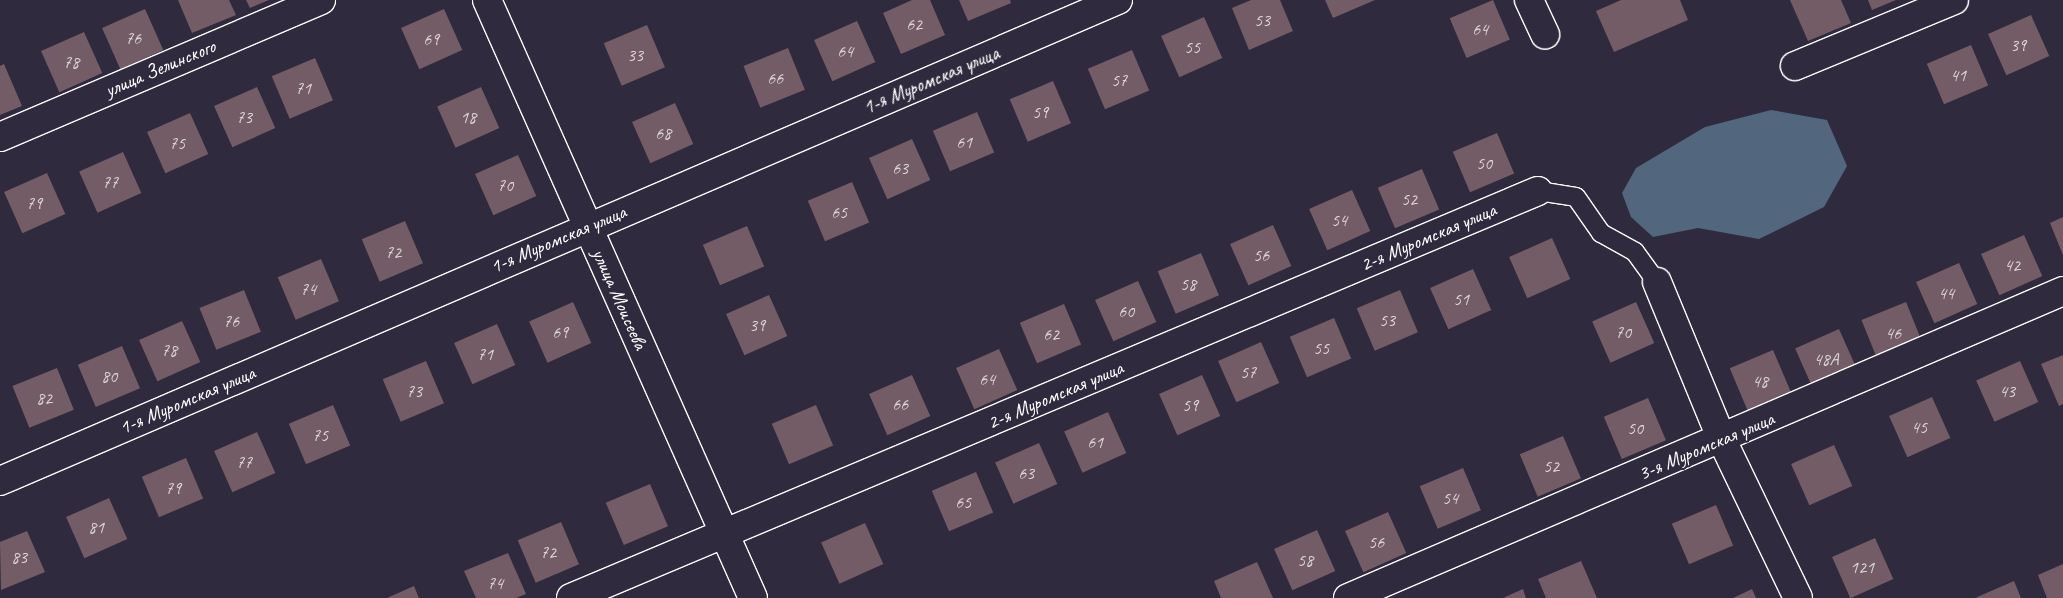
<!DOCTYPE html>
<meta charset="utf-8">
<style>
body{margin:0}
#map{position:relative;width:2063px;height:598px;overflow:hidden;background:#2f2a3d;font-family:Caveat,sans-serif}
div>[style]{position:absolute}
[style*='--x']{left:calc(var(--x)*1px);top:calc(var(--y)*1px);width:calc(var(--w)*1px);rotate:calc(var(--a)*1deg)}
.water>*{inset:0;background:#52667d}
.building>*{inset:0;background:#745c66;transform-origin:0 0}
.roads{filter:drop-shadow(1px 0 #fff) drop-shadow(-1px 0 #fff) drop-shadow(0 1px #fff) drop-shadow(0 -1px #fff)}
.lane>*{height:18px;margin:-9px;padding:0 9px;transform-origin:9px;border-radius:9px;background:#2f2a3d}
.street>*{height:28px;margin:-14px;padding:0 14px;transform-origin:14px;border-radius:14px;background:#2f2a3d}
.secondary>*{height:28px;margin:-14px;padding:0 14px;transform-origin:14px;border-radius:14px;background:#2f2a3d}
span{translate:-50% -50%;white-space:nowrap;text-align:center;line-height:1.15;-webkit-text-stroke:4px #2f2a3d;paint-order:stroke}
.number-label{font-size:18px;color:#dcd6d9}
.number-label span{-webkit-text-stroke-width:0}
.street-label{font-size:20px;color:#fff}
</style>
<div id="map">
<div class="water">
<div style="clip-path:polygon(1771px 110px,1827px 120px,1847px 166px,1824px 207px,1759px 239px,1698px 228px,1653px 237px,1631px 217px,1622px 193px,1636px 168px,1705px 127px)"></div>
</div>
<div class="building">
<div style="clip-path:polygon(178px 0,229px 0,236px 15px,192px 33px)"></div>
<div style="clip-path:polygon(246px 0,269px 0,250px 8px)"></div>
<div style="clip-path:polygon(912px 0,930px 0,945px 35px,901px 54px,883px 13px)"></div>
<div style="clip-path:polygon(959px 0,1010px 0,1011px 3px,968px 21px)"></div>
<div style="clip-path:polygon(1251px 0,1280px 0,1293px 31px,1249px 50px,1232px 8px)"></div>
<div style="clip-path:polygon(1325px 0,1375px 0,1333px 18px)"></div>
<div style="left:1493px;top:0;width:43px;height:47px;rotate:67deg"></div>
<div style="clip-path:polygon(1621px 0,1680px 0,1688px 20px,1614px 52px,1596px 11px)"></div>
<div style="clip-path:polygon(1790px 0,1841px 0,1851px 23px,1808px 41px)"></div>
<div style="clip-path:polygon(1868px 0,1896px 0,1872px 10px)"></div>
<div style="left:145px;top:9px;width:45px;height:47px;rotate:66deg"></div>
<div style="left:444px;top:9px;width:45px;height:47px;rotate:66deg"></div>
<div style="left:2031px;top:15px;width:45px;height:47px;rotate:66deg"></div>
<div style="left:1204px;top:17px;width:45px;height:47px;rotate:66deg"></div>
<div style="left:857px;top:21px;width:45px;height:47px;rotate:66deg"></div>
<div style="left:647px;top:25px;width:46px;height:47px;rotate:67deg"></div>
<div style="left:84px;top:32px;width:45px;height:47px;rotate:66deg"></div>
<div style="left:1971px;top:45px;width:44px;height:48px;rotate:67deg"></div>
<div style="left:788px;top:48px;width:45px;height:48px;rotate:68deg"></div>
<div style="left:1132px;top:50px;width:44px;height:48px;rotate:67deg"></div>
<div style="left:315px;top:58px;width:46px;height:47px;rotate:67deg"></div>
<div style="clip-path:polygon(4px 64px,22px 106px,0 115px,0 66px)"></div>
<div style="left:1053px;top:81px;width:46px;height:47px;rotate:67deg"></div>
<div style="left:257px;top:87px;width:45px;height:47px;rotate:66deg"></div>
<div style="left:481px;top:87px;width:45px;height:48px;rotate:66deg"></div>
<div style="left:675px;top:103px;width:45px;height:47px;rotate:66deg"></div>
<div style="left:977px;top:112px;width:44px;height:48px;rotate:67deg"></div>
<div style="left:190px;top:113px;width:45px;height:47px;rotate:66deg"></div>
<div style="left:1497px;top:133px;width:44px;height:48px;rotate:67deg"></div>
<div style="left:912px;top:139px;width:45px;height:47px;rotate:66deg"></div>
<div style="left:123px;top:152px;width:45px;height:48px;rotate:66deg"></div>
<div style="left:518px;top:155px;width:45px;height:47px;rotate:66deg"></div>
<div style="left:1422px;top:169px;width:44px;height:48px;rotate:67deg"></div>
<div style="left:47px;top:173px;width:45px;height:47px;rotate:66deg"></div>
<div style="left:852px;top:182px;width:44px;height:48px;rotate:67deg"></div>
<div style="left:1352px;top:190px;width:45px;height:47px;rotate:66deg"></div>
<div style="clip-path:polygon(2063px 217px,2063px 255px,2050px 223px)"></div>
<div style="left:405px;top:221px;width:46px;height:47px;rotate:67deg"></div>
<div style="left:1273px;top:225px;width:45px;height:47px;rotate:66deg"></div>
<div style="left:747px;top:226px;width:44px;height:48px;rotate:67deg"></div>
<div style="left:2024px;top:235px;width:45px;height:47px;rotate:66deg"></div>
<div style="left:1552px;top:238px;width:45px;height:47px;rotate:66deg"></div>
<div style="left:1201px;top:253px;width:46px;height:47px;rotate:67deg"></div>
<div style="left:321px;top:259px;width:46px;height:47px;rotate:67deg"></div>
<div style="left:1959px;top:263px;width:45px;height:47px;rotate:66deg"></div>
<div style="left:1473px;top:269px;width:45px;height:47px;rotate:66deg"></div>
<div style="left:1138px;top:281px;width:45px;height:47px;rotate:66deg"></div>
<div style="left:244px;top:290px;width:45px;height:48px;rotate:68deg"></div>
<div style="left:1400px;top:290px;width:46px;height:47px;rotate:67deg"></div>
<div style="left:769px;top:295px;width:45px;height:47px;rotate:66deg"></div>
<div style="left:573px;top:302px;width:45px;height:48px;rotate:66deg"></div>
<div style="left:1636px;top:302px;width:45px;height:48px;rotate:66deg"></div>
<div style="left:1906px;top:302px;width:45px;height:48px;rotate:68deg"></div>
<div style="left:1064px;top:304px;width:44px;height:48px;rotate:67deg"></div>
<div style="left:1334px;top:318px;width:44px;height:48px;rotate:67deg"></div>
<div style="left:182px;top:321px;width:45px;height:47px;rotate:66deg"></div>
<div style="left:497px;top:324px;width:45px;height:47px;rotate:66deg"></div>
<div style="left:1839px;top:329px;width:45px;height:48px;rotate:66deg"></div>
<div style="left:1261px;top:342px;width:45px;height:47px;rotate:66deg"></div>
<div style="left:122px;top:346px;width:46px;height:48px;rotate:67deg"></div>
<div style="left:999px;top:349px;width:45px;height:47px;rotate:66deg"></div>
<div style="left:1773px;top:350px;width:46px;height:47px;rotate:67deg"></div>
<div style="clip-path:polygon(2063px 355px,2063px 404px,2059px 406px,2041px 364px)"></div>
<div style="left:426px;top:361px;width:46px;height:47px;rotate:67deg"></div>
<div style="left:2020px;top:361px;width:45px;height:48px;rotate:66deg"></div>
<div style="left:57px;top:368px;width:45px;height:48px;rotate:68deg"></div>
<div style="left:912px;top:375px;width:45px;height:47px;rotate:66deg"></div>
<div style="left:1202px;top:375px;width:45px;height:47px;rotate:66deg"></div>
<div style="left:1932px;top:397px;width:45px;height:47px;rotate:66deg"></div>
<div style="left:1648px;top:398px;width:46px;height:48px;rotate:67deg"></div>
<div style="left:333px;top:405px;width:44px;height:48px;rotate:67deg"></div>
<div style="left:816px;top:405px;width:44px;height:48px;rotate:67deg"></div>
<div style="left:1108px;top:412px;width:45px;height:48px;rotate:66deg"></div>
<div style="left:257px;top:432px;width:45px;height:47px;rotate:66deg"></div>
<div style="left:1563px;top:436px;width:46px;height:47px;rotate:67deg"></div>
<div style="left:1039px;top:443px;width:45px;height:48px;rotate:66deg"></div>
<div style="left:1834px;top:445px;width:45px;height:47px;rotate:66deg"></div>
<div style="left:186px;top:458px;width:44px;height:48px;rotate:67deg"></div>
<div style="left:1463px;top:468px;width:46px;height:47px;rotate:67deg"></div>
<div style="left:976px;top:472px;width:44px;height:48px;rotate:67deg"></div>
<div style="left:650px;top:484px;width:46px;height:48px;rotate:67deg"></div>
<div style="left:109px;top:498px;width:45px;height:47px;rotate:66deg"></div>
<div style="left:1716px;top:505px;width:44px;height:48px;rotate:67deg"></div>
<div style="left:1388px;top:512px;width:45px;height:47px;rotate:66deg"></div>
<div style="left:561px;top:522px;width:46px;height:47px;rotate:67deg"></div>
<div style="left:865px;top:523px;width:45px;height:48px;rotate:66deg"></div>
<div style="left:1317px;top:530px;width:45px;height:47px;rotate:66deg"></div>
<div style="clip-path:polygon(27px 531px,45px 572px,1px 590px,0 542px)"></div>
<div style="left:1875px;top:538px;width:45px;height:47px;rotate:66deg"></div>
<div style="clip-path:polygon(508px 553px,526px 594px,516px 598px,476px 598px,464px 571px)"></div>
<div style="clip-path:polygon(1581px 561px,1597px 598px,1546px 598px,1538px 579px)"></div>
<div style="clip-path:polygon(1257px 562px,1273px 598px,1221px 598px,1214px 581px)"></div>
<div style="clip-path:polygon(2063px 564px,2063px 598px,2047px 598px,2038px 575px)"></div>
<div style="clip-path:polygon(2014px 581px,2021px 598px,1975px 598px)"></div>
<div style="clip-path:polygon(414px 586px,419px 598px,387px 598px)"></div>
<div style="clip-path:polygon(1523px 589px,1526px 598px,1503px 598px)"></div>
<div style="clip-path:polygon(1752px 589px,1756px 598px,1733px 598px)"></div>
</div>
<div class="roads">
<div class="lane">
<div style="--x:1538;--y:191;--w:38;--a:9"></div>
<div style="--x:1576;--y:197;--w:44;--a:55.2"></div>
<div style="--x:1601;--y:233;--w:39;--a:29"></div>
<div style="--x:1635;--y:252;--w:37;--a:54"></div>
</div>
<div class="street">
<div style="--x:1529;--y:0;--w:38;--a:65"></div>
<div style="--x:1795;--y:66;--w:172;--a:-22.5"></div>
<div style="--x:0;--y:137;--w:349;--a:-23.1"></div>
<div style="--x:1657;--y:282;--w:171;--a:67.6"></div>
<div style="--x:1722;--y:440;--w:175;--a:64.3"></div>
<div style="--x:0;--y:481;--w:1217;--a:-23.28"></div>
<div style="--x:571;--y:598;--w:1049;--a:-22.83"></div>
<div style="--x:1348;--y:598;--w:778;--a:-23.24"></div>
</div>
<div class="secondary">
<div style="--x:487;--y:0;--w:654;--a:66.02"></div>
</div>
</div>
<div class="number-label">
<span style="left:1262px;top:20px">53</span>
<span style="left:914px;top:24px">62</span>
<span style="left:1480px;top:29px">64</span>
<span style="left:133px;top:38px">76</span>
<span style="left:431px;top:39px">69</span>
<span style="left:2018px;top:45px">39</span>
<span style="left:1192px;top:47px">55</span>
<span style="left:845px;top:51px">64</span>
<span style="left:635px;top:55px">33</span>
<span style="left:71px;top:62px">78</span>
<span style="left:1958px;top:75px">41</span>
<span style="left:775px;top:78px">66</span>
<span style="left:1119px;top:80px">57</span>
<span style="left:303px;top:88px">71</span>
<span style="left:1040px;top:112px">59</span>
<span style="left:244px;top:117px">73</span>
<span style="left:468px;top:117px">18</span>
<span style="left:663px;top:133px">68</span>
<span style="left:964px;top:142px">61</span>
<span style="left:177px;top:143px">75</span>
<span style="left:1484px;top:163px">50</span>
<span style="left:900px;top:168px">63</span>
<span style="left:110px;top:182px">77</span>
<span style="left:505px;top:185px">70</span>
<span style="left:1409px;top:199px">52</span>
<span style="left:34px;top:203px">79</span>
<span style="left:839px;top:212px">65</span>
<span style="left:1339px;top:220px">54</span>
<span style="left:393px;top:252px">72</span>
<span style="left:1261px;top:255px">56</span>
<span style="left:2012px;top:265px">42</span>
<span style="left:1188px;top:284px">58</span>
<span style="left:308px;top:289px">74</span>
<span style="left:1946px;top:293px">44</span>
<span style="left:1461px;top:299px">51</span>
<span style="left:1126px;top:311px">60</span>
<span style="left:1387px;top:320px">53</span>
<span style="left:231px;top:321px">76</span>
<span style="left:757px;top:325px">39</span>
<span style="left:560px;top:332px">69</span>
<span style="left:1623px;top:332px">70</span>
<span style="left:1893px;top:333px">46</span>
<span style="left:1051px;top:334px">62</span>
<span style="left:1321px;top:348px">55</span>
<span style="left:169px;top:350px">78</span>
<span style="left:485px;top:354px">71</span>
<span style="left:1826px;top:359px">48А</span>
<span style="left:1248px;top:372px">57</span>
<span style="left:109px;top:376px">80</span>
<span style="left:987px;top:379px">64</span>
<span style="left:1760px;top:381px">48</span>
<span style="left:414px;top:391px">73</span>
<span style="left:2007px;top:391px">43</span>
<span style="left:44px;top:398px">82</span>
<span style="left:900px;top:404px">66</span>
<span style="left:1190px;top:405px">59</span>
<span style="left:1919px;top:427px">45</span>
<span style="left:1635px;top:428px">50</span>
<span style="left:320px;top:435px">75</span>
<span style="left:1095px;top:442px">61</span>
<span style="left:244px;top:462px">77</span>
<span style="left:1551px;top:466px">52</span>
<span style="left:1026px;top:473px">63</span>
<span style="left:173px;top:488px">79</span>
<span style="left:1450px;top:498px">54</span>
<span style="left:963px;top:502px">65</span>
<span style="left:96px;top:527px">81</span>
<span style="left:1376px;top:542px">56</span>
<span style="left:548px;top:552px">72</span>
<span style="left:19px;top:557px">83</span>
<span style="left:1305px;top:560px">58</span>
<span style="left:1862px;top:567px">121</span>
<span style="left:495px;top:583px">74</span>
</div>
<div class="street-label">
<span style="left:160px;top:68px;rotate:-23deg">улица Зелинского</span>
<span style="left:931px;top:80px;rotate:-23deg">1-я Муромская улица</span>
<span style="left:1428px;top:237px;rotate:-23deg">2-я Муромская улица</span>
<span style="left:558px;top:239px;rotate:-23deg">1-я Муромская улица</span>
<span style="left:620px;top:299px;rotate:66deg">улица Моисеева</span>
<span style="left:1055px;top:395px;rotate:-23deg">2-я Муромская улица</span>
<span style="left:187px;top:400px;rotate:-23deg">1-я Муромская улица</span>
<span style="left:1706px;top:446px;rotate:-23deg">3-я Муромская улица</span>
</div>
</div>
